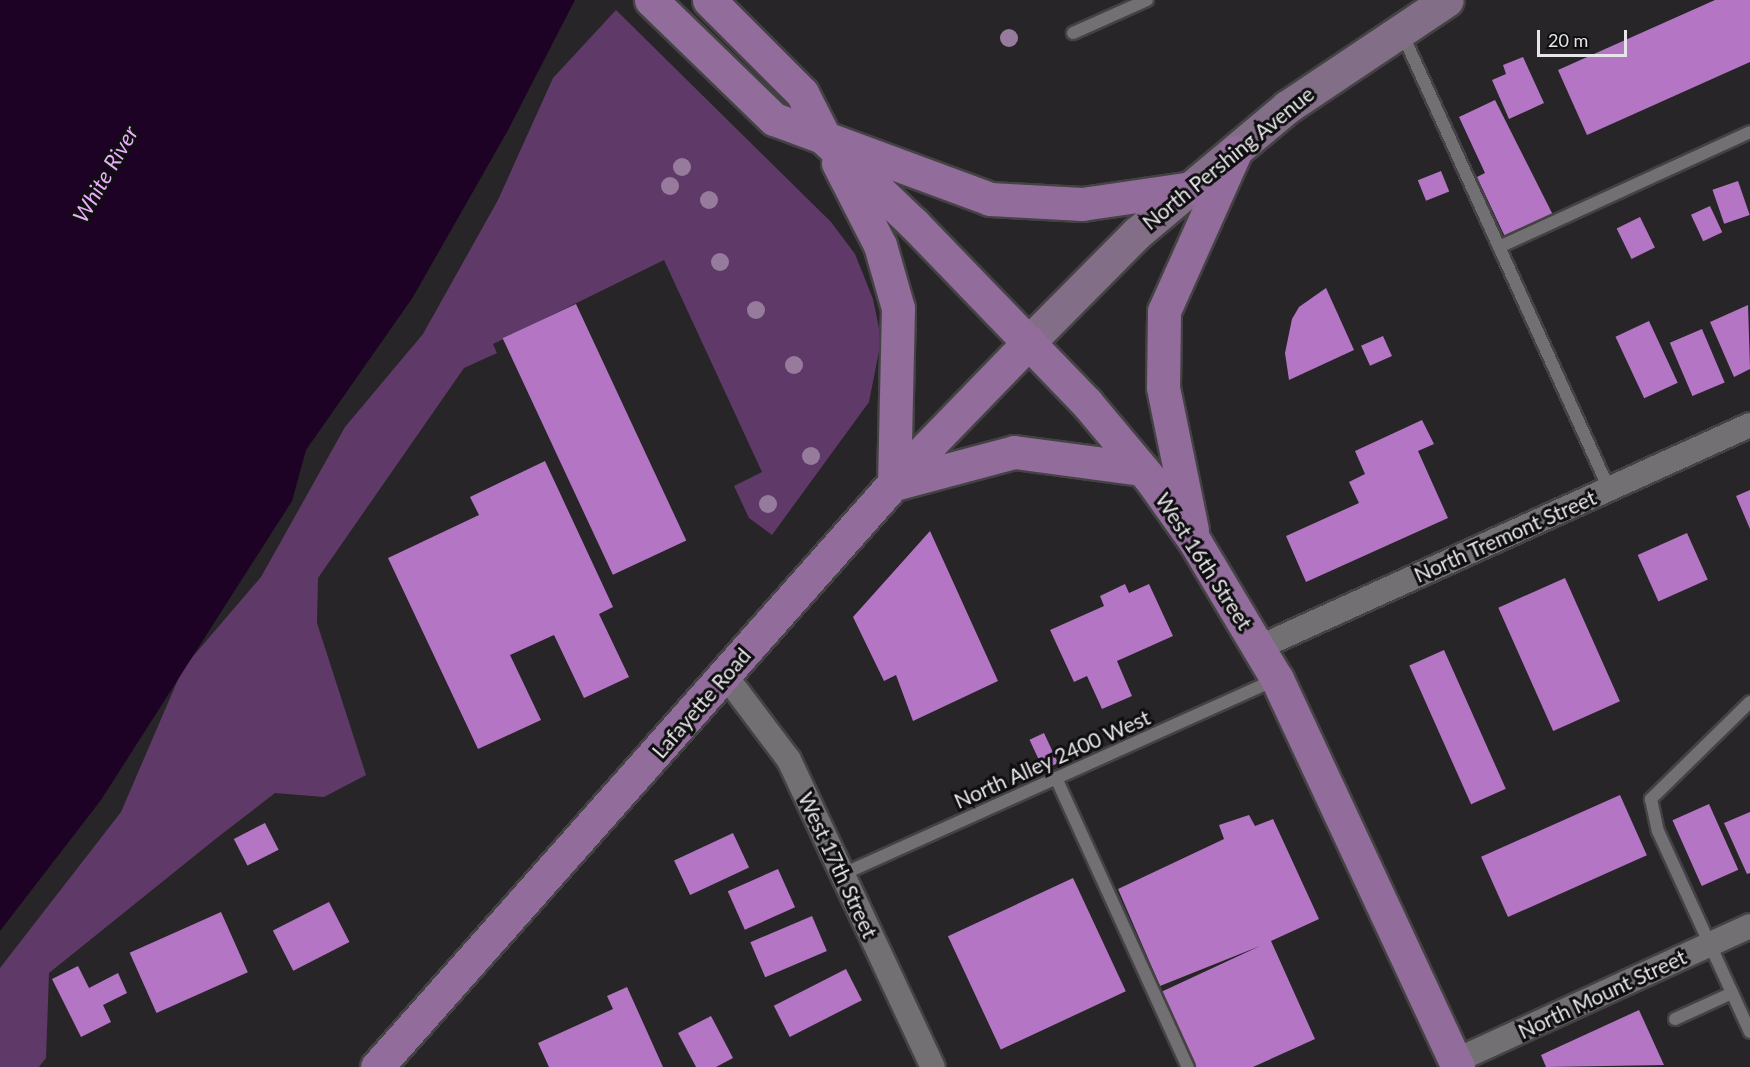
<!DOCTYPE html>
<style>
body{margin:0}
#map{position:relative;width:1750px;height:1067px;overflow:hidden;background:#272527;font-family:Lato,sans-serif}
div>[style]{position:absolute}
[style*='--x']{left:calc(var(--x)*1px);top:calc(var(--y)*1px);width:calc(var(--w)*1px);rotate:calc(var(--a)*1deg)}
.green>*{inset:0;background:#5f3a68}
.water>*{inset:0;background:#1e0225}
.building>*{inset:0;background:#b476c4;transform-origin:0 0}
.roads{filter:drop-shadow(2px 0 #444244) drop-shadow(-2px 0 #444244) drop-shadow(0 2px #444244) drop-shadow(0 -2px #444244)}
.lane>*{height:12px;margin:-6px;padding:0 6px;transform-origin:6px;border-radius:6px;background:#737073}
.street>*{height:24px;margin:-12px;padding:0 12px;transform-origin:12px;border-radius:12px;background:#737073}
.secondary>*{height:33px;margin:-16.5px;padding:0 16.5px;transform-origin:16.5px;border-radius:16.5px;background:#836e87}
.primary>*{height:33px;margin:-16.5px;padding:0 16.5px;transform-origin:16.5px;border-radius:16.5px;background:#926c9b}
.trees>*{width:18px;height:18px;margin:-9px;border-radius:50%;background:#977b9d}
span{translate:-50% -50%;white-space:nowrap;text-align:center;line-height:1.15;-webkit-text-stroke:6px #0f0e10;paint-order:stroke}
.street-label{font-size:21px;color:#e7e5e7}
.water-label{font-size:22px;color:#ecacfc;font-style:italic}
.scale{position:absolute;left:1537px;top:30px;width:90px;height:27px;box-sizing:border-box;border:3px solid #e7e5e7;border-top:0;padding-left:8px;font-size:18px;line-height:21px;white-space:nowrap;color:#e7e5e7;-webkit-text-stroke:4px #0f0e10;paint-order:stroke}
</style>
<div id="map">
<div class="green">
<div style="clip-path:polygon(616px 10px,831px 222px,855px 254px,873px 299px,879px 328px,879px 351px,869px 402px,772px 535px,749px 518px,734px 486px,762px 472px,664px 260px,493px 344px,497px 353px,464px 368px,318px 578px,317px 623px,366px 775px,324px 797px,275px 793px,218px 837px,49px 973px,46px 1058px,39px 1067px,0 1067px,0 968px,121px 812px,183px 668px,261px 577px,345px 427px,423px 334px,498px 200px,553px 78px)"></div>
</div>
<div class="water">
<div style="clip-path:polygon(0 0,575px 0,507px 132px,413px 297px,306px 450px,292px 501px,101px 800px,0 931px)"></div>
</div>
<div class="building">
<div style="clip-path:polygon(1715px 0,1750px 0,1750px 62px,1587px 135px,1558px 70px)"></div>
<div style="clip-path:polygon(1523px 57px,1544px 103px,1509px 119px,1492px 80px,1506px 74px,1503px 65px)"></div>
<div style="clip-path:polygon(1495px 100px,1555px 219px,1507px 241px,1477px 177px,1485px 173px,1459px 117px)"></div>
<div style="left:1441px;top:171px;width:22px;height:25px;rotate:68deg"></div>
<div style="left:1738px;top:181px;width:36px;height:27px;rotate:71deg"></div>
<div style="left:1710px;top:206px;width:29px;height:21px;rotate:65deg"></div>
<div style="left:1640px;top:217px;width:34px;height:26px;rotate:64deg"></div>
<div style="clip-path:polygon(1326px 288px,1354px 350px,1289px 380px,1285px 353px,1292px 319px,1299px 307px)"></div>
<div style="left:576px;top:304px;width:261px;height:81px;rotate:65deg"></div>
<div style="clip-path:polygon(1748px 305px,1750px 369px,1734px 377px,1710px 322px)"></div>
<div style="left:1649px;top:321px;width:68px;height:37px;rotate:65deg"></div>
<div style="left:1702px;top:329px;width:58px;height:35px;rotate:67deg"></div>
<div style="left:1383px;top:336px;width:22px;height:24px;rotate:66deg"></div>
<div style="clip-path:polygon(1422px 420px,1434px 444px,1418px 451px,1448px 518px,1306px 582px,1286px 536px,1359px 503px,1349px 482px,1365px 474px,1355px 451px)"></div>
<div style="clip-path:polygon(545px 461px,613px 607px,599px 614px,629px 677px,584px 698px,554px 635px,510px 655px,541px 720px,478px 749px,388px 558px,479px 515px,470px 497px)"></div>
<div style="clip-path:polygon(1750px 490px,1750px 529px,1736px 496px)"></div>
<div style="clip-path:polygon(930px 531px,998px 681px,913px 721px,896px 675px,884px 681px,853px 617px)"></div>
<div style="left:1687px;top:533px;width:51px;height:54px;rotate:66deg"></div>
<div style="left:1565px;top:578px;width:135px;height:73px;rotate:66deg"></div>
<div style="clip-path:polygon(1125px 584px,1129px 593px,1149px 584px,1173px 636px,1117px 661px,1132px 696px,1102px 709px,1087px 676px,1074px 682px,1050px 630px,1104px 606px,1100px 596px)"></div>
<div style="left:1444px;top:650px;width:152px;height:38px;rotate:66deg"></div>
<div style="left:1044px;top:733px;width:33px;height:16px;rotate:65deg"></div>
<div style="left:1620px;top:795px;width:66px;height:152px;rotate:66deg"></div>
<div style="left:1709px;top:804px;width:72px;height:40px;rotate:66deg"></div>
<div style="clip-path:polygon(1750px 812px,1750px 873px,1747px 874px,1724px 823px)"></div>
<div style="clip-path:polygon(1249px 815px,1255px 826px,1273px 819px,1319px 919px,1271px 941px,1315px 1039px,1253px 1067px,1196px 1067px,1161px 992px,1260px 946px,1160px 986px,1118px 889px,1224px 839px,1219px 825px)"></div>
<div style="left:265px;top:823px;width:30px;height:35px;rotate:63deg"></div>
<div style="left:733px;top:833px;width:38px;height:65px;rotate:65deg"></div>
<div style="left:778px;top:869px;width:42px;height:55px;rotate:66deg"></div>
<div style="left:1073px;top:878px;width:125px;height:138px;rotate:65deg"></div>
<div style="left:329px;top:902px;width:45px;height:63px;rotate:63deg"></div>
<div style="left:221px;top:912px;width:66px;height:100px;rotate:66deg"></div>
<div style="left:812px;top:916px;width:38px;height:67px;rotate:67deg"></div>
<div style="clip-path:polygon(78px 966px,89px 988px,118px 973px,127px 993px,103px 1005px,111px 1022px,81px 1037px,52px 979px)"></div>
<div style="left:846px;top:969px;width:35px;height:81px;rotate:63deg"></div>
<div style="clip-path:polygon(627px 987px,663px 1067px,549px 1067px,538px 1043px,613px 1009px,607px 996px)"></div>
<div style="clip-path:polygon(1639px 1010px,1664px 1065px,1546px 1067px,1541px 1055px)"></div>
<div style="clip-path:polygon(711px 1016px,733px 1058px,716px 1067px,696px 1067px,678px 1033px)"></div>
</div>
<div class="roads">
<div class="lane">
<div style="--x:1401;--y:31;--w:503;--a:65.57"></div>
<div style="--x:1073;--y:33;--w:81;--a:-24"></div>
<div style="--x:1499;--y:247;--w:276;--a:-24.6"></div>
<div style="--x:1750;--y:702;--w:139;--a:135.6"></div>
<div style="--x:1651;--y:799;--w:33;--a:78"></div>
<div style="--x:1658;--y:831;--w:221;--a:65.4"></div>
<div style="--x:1056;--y:778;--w:318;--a:65.5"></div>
<div style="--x:843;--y:874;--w:475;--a:-24.2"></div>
<div style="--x:1675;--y:1019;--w:63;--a:-24.5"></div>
</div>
<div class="street">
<div style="--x:1260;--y:647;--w:538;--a:-24.37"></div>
<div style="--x:725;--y:675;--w:106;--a:53"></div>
<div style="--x:789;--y:760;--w:339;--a:64.9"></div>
<div style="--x:1455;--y:1061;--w:324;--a:-24.6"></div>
</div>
<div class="secondary">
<div style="--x:1029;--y:342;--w:153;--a:-45.3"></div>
<div style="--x:1137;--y:233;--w:196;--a:-40"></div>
<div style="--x:1287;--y:107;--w:192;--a:-33.8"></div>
</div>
<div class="primary">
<div style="--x:651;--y:0;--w:171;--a:44.1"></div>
<div style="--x:774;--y:119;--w:230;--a:20.3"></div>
<div style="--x:990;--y:199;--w:92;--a:3.1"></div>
<div style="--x:1082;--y:204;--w:111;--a:-8.3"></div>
<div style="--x:709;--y:0;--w:132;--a:45"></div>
<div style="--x:802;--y:93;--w:53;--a:62.9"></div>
<div style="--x:826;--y:140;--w:122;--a:43.7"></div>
<div style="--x:914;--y:224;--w:248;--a:46"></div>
<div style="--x:1086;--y:402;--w:103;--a:50.1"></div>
<div style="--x:1152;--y:481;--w:72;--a:54.6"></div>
<div style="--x:1194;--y:540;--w:162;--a:59.2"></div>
<div style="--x:1277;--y:679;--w:428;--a:65"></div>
<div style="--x:838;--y:163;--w:92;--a:62.9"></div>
<div style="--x:880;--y:245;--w:66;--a:74.1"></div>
<div style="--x:898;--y:308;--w:176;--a:91.3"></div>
<div style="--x:894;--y:484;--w:124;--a:-14.9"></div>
<div style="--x:1014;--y:452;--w:128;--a:7.6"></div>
<div style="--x:1192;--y:530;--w:146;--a:-101.5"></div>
<div style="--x:1163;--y:387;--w:76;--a:-89.2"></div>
<div style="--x:1164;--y:311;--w:174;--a:-65.9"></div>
<div style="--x:377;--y:1067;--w:804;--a:-48.48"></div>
<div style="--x:910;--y:465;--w:171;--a:-45.9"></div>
</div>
</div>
<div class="trees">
<div style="left:1009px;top:38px"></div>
<div style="left:682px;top:167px"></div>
<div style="left:670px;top:186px"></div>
<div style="left:709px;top:200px"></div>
<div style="left:720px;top:262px"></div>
<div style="left:756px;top:310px"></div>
<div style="left:794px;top:365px"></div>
<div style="left:811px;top:456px"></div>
<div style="left:768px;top:504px"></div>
</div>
<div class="street-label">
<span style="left:1228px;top:158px;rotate:-39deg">North Pershing Avenue</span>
<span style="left:1505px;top:536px;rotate:-24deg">North Tremont Street</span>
<span style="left:1204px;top:561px;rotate:57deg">West 16th Street</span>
<span style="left:701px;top:703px;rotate:-49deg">Lafayette Road</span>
<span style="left:1052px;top:759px;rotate:-24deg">North Alley 2400 West</span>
<span style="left:838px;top:865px;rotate:65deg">West 17th Street</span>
<span style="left:1602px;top:994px;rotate:-25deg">North Mount Street</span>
</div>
<div class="water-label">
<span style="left:105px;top:174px;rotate:-60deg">White River</span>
</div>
<div class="scale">20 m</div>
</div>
